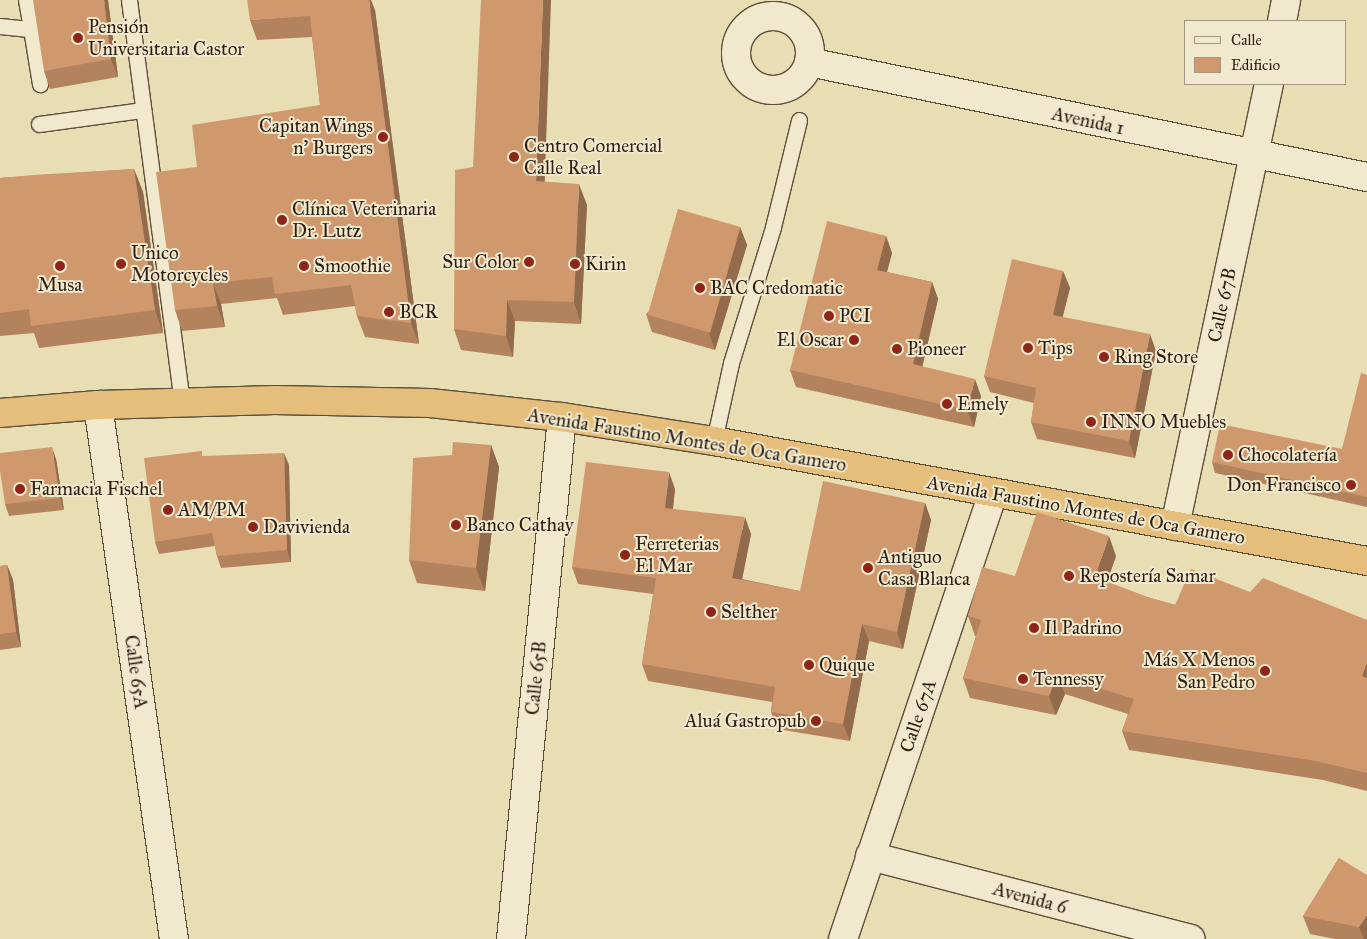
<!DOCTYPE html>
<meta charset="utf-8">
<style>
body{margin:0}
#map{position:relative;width:1367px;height:939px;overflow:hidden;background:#e9ddb3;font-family:"IM FELL Great Primer",serif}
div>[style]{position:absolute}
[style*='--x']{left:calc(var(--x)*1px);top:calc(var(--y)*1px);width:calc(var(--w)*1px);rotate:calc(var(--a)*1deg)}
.roads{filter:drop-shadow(1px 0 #5d4e3a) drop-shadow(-1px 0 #5d4e3a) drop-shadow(0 1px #5d4e3a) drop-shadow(0 -1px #5d4e3a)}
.service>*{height:15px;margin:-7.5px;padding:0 7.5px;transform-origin:7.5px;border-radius:7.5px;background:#f1e9ce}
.minor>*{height:28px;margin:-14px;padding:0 14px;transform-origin:14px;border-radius:14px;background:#f1e9ce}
.minor>.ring{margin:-14px;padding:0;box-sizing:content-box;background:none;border:28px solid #f1e9ce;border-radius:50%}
.trunk>*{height:28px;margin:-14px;padding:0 14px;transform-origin:14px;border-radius:14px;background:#e4be7a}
.wall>*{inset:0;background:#b3835e}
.shaded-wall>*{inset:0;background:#926a4c}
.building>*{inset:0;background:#d0986d;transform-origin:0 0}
.dots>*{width:14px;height:14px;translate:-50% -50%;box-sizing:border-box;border:2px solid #f1e9ce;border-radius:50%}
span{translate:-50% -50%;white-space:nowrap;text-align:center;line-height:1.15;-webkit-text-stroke:4px #f1e9ce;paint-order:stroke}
.poi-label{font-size:19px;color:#2e1e12}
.left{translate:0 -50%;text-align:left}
.right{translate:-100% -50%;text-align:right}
.street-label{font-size:19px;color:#2e1e12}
.legend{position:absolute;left:1184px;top:20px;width:162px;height:65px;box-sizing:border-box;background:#f1e9ce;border:1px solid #a39883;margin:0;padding:6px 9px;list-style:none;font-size:15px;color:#2e1e12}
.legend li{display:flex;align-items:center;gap:10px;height:25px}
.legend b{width:25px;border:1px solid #a39883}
</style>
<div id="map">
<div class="roads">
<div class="service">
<div style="--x:26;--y:0;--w:29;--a:80"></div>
<div style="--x:129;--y:0;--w:405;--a:82.5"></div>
<div style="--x:0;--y:26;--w:31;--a:6"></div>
<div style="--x:31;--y:29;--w:56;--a:80.7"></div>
<div style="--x:39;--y:124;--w:105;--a:-7.7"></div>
<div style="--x:714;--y:441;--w:80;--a:-77.7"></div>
<div style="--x:731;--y:363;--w:142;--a:-72.8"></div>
<div style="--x:773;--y:227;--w:110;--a:-76.3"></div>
</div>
<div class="minor">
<div class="ring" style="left:736px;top:16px;width:46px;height:46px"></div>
<div style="--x:1282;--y:21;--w:21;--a:-79"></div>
<div style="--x:809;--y:62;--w:570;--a:11.65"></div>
<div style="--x:98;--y:405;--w:539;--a:81.9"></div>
<div style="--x:1175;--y:526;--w:452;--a:-78"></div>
<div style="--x:870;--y:856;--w:331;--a:14.5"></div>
<div style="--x:511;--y:939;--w:524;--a:-84.42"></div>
<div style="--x:843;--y:939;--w:471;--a:-71.4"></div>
</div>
<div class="trunk">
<div style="--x:0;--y:413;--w:98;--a:-4.7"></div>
<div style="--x:98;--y:405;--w:177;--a:-1.6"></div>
<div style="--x:275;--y:400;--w:155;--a:1.1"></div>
<div style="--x:430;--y:403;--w:133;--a:6.1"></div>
<div style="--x:562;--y:417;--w:154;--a:9"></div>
<div style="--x:714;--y:441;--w:664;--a:10.41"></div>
</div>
</div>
<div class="wall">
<div style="clip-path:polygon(108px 0,118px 77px,50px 89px,44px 71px)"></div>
<div style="clip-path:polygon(375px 10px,419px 344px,365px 337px,357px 316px,355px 306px,283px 315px,277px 298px,221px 304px,225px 327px,182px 331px,175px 310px,197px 167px,320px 105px,312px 37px,257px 40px,250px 20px)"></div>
<div style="clip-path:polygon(473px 167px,545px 182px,587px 205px,581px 324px,515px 321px,513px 357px,461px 350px,454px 329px)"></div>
<div style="clip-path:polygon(134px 169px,143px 192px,163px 333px,39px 348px,34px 333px,0 336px,0 178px)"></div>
<div style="clip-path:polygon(740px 227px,747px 245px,715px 350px,652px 332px,646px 314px)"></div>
<div style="clip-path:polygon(886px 236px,892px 253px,887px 272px,932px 282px,938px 299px,922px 367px,981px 396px,974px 427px,796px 387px,790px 370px)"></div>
<div style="clip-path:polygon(1063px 271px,1070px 288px,1062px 317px,1156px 351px,1135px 458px,1037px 439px,1031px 422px,1034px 403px,990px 392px,984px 376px)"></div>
<div style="clip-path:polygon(1367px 375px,1367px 507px,1215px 473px,1212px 462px,1342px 449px)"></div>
<div style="clip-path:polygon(491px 445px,499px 467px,485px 591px,417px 583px,409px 560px,452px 455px)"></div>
<div style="clip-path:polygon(204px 456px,289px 465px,291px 562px,221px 568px,217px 556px,215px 546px,159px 554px,155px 542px)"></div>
<div style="clip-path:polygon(56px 459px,64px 510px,9px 516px,5px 504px)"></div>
<div style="clip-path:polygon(675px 489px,673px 509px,751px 534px,742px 579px,800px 591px,925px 503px,931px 520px,903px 649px,869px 641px,850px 741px,777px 729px,771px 712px,772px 702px,648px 681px,642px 664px,653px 594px,578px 584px,572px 567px)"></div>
<div style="clip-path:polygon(1116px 556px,1107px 582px,1147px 597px,1175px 605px,1250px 592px,1367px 620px,1367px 791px,1323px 780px,1129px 750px,1122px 731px,1128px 714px,1065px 694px,1056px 715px,970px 698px,963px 678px,976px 636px,975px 636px,968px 616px,1015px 576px)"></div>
<div style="clip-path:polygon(7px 565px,13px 580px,21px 647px,0 650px,0 566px)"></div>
<div style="clip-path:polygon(1339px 858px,1367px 939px,1335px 939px,1310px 934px,1303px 916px)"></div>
</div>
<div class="shaded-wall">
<div style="clip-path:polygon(104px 0,108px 0,118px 77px,111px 59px)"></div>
<div style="clip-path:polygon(369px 0,371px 0,375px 10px,419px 344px,411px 323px)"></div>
<div style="clip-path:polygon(543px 0,551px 0,544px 203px,536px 181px)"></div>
<div style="clip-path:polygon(134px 169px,143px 192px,163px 333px,155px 310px)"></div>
<div style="clip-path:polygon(579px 184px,587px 205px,581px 324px,574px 302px)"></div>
<div style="clip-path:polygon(740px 227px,747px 245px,715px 350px,709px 333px)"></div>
<div style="clip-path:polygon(886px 236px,892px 253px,883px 286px,877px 270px)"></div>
<div style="clip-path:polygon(1063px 271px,1070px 288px,1059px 332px,1053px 315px)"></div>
<div style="clip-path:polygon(932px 282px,938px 299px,919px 381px,913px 364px)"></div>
<div style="clip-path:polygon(213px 283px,221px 304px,225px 327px,217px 306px)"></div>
<div style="clip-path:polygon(507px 300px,515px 321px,513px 357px,506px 336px)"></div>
<div style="clip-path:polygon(1150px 334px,1156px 351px,1135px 458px,1129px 441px)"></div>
<div style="clip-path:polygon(975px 379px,981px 396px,974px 427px,967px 410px)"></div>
<div style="clip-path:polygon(491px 445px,499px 467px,485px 591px,476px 568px)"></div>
<div style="clip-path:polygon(52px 447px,56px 459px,64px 510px,60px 498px)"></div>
<div style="clip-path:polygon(284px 453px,289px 465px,291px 562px,287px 550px)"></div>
<div style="clip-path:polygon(669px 472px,675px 489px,671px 525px,665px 508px)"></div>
<div style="clip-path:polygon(925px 503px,931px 520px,903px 649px,897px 632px)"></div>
<div style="clip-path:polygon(745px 517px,751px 534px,739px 595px,732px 578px)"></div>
<div style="clip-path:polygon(1109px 536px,1116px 556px,1102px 596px,1095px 577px)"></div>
<div style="clip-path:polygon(7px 565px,13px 580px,21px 647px,16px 632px)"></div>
<div style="clip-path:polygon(862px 624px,869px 641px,850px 741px,843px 724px)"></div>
<div style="clip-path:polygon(1367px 663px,1367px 691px,1362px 676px)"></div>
<div style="clip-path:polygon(1058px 675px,1065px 694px,1056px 715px,1049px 696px)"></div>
<div style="clip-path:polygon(1367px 915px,1367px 939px,1364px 939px,1359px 927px)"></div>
</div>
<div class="building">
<div style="clip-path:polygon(33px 0,104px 0,111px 59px,44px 71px)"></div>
<div style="clip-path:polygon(247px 0,369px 0,411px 323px,357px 316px,351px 285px,275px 294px,272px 277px,213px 283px,217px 306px,175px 310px,156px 172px,197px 167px,192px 125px,320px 105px,310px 16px,250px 20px)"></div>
<div style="clip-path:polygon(481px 0,543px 0,536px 181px,579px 184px,574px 302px,507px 300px,506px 336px,454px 329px,455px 170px,473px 167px)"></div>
<div style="clip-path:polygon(134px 169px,155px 310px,31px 326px,29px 309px,0 313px,0 178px,33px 175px)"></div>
<div style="left:678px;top:209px;width:65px;height:110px;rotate:16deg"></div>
<div style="clip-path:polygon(827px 221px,886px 236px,877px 270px,932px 282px,913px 364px,975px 379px,967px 410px,790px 370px)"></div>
<div style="clip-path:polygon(1012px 259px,1063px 271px,1053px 315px,1150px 334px,1129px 441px,1031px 422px,1036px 388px,984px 376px)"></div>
<div style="clip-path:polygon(1361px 373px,1367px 375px,1367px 497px,1212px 462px,1220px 424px,1342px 449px)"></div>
<div style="clip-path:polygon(453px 442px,491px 445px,476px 568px,409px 560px,413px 458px,452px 455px)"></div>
<div style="clip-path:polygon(52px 447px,60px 498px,5px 504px,0 471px,0 453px)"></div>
<div style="clip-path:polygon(202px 451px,202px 456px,284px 453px,287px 550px,217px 556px,212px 533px,155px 542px,144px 458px)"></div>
<div style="clip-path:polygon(586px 462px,669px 472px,665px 508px,745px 517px,732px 578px,800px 591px,823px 481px,925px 503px,897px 632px,862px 624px,843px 724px,771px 712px,775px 687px,642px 664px,656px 578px,572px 567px)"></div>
<div style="clip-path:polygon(1037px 512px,1109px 536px,1095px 577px,1147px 597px,1175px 605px,1191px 569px,1250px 592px,1263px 578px,1367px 620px,1367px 663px,1362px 676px,1367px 678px,1367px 773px,1316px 761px,1122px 731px,1134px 699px,1058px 675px,1049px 696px,963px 678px,981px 620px,968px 616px,982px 567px,1015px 576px)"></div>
<div style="clip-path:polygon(7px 565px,16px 632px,0 634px,0 566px)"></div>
<div style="clip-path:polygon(1339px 858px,1367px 875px,1367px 915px,1359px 927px,1303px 916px)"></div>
</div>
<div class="dots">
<div style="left:78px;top:38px;background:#8f2418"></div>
<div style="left:383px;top:137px;background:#8f2418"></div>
<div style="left:514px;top:157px;background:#8f2418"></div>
<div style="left:282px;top:220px;background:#8f2418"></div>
<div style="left:529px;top:262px;background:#8f2418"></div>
<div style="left:121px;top:264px;background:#8f2418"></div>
<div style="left:575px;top:264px;background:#8f2418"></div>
<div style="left:60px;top:266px;background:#8f2418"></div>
<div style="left:304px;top:266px;background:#8f2418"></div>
<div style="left:700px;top:288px;background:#8f2418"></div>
<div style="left:389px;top:312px;background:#8f2418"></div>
<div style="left:829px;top:316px;background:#8f2418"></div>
<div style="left:854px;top:340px;background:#8f2418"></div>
<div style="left:1028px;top:348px;background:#8f2418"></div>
<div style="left:897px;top:349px;background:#8f2418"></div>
<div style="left:1104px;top:357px;background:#8f2418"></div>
<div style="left:947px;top:404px;background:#8f2418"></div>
<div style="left:1091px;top:422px;background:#8f2418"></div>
<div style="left:1228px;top:455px;background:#8f2418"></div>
<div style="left:1351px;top:485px;background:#8f2418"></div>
<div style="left:20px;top:489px;background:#8f2418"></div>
<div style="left:168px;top:510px;background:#8f2418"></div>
<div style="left:456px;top:525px;background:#8f2418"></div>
<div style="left:253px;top:527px;background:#8f2418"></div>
<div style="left:625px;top:555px;background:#8f2418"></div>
<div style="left:868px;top:568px;background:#8f2418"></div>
<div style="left:1069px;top:576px;background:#8f2418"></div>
<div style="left:711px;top:612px;background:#8f2418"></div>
<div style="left:1034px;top:628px;background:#8f2418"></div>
<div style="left:809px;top:665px;background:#8f2418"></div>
<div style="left:1265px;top:671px;background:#8f2418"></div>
<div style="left:1023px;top:679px;background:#8f2418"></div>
<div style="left:816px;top:721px;background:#8f2418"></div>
</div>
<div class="poi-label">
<span class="left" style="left:88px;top:38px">Pensión<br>Universitaria Castor</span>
<span class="right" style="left:373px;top:137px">Capitan Wings<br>n’ Burgers</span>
<span class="left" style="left:524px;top:157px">Centro Comercial<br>Calle Real</span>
<span class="left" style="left:292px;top:220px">Clínica Veterinaria<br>Dr. Lutz</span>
<span class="left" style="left:131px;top:264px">Unico<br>Motorcycles</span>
<span class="right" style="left:519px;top:262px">Sur Color</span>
<span class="left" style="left:585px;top:264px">Kirin</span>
<span class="left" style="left:314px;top:266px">Smoothie</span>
<span style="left:60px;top:285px">Musa</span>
<span class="left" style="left:710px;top:288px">BAC Credomatic</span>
<span class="left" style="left:399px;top:312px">BCR</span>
<span class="left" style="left:839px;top:316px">PCI</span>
<span class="right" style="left:844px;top:340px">El Oscar</span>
<span class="left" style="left:1038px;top:348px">Tips</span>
<span class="left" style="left:907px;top:349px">Pioneer</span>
<span class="left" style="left:1114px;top:357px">Ring Store</span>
<span class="left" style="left:957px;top:404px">Emely</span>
<span class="left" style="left:1101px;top:422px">INNO Muebles</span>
<span class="left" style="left:1238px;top:455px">Chocolatería</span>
<span class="right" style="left:1341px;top:485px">Don Francisco</span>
<span class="left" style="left:30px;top:489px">Farmacia Fischel</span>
<span class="left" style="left:178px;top:510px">AM/PM</span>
<span class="left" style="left:466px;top:525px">Banco Cathay</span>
<span class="left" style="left:263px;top:527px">Davivienda</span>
<span class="left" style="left:635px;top:555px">Ferreterias<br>El Mar</span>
<span class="left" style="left:878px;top:568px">Antiguo<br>Casa Blanca</span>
<span class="left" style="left:1079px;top:576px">Repostería Samar</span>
<span class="left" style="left:721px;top:612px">Selther</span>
<span class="left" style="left:1044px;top:628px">Il Padrino</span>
<span class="right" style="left:1255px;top:671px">Más X Menos<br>San Pedro</span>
<span class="left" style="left:819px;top:665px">Quique</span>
<span class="left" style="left:1033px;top:679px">Tennessy</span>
<span class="right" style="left:806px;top:721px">Aluá Gastropub</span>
</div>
<div class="street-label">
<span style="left:1088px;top:121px;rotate:12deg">Avenida 1</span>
<span style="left:1222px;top:305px;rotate:-78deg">Calle 67B</span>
<span style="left:687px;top:440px;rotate:9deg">Avenida Faustino Montes de Oca Gamero</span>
<span style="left:1086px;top:510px;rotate:10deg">Avenida Faustino Montes de Oca Gamero</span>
<span style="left:136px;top:672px;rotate:82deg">Calle 65A</span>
<span style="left:536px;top:678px;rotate:-84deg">Calle 65B</span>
<span style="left:918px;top:716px;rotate:-71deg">Calle 67A</span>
<span style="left:1030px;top:898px;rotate:15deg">Avenida 6</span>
</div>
<ul class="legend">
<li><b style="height:6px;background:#f1e9ce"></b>Calle</li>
<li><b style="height:14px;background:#d0986d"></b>Edificio</li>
</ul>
</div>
